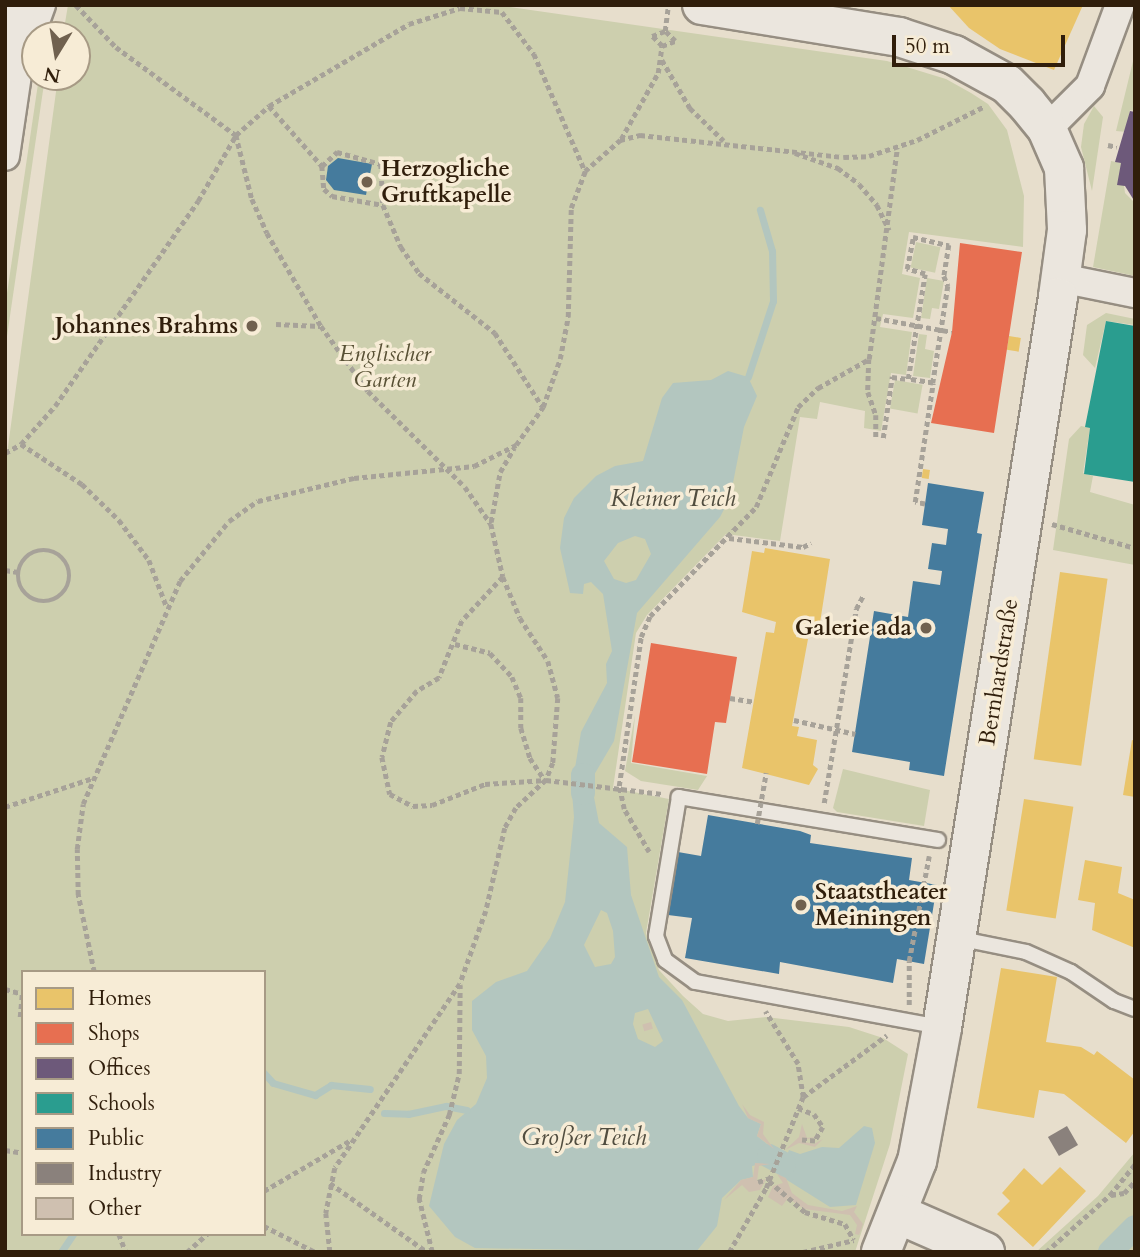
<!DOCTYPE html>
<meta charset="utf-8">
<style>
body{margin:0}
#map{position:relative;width:1140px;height:1257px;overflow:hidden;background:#e7decc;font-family:Cardo,serif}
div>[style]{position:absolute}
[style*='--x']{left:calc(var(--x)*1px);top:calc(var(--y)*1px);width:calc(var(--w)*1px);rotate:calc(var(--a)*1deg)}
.green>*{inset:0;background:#cdcfae;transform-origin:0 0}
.water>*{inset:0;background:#b3c6bf}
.homes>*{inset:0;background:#e9c46a;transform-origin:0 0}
.shops>*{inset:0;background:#e76f51}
.offices>*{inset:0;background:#6d597a}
.schools>*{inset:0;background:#2a9d8f}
.public>*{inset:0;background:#457b9d}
.industry>*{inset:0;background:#8a817c;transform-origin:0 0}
.stream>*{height:7px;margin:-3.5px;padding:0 3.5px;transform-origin:3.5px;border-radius:3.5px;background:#b3c6bf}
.canal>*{height:24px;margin:-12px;padding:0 12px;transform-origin:12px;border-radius:12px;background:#b3c6bf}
.building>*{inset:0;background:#cfc0b0;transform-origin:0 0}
.path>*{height:4.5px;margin-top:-2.25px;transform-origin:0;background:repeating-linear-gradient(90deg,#a7a299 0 5px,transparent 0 8.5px)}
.path>.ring{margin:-2.25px;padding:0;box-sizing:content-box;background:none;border:4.5px solid #a7a299;border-radius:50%}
.roads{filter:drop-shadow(2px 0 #968e82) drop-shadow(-2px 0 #968e82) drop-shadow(0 2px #968e82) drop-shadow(0 -2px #968e82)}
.lane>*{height:14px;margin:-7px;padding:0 7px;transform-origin:7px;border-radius:7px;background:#ebe6de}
.street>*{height:28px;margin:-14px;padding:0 14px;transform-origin:14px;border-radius:14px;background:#ebe6de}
.secondary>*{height:38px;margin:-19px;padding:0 19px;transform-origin:19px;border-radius:19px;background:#ebe6de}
.path-bridge>*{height:4.5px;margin-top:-2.25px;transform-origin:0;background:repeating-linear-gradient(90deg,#a7a299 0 5px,transparent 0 8.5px)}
.dots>*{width:19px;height:19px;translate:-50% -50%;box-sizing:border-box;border:4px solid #f7ecd6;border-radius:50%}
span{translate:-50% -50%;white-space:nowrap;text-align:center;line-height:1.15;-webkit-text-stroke:7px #f7ecd6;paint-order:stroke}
.poi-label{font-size:23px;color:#301e0b;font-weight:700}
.left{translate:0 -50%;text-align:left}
.right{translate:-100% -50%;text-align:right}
.park-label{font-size:23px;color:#585034;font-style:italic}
.street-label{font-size:23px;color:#301e0b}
.water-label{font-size:24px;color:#514d3f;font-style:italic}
.frame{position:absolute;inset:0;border:7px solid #301e0b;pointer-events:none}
.legend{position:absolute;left:21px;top:970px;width:245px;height:266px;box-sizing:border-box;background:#f7ecd6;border:2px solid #a79a85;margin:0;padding:9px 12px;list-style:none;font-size:21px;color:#301e0b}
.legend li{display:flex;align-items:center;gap:14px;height:35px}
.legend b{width:35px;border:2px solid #a79a85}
.north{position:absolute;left:21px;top:21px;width:70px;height:70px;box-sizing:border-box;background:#f7ecd6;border:2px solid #a79a85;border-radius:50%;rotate:191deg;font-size:19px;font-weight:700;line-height:28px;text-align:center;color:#301e0b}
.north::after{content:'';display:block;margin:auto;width:24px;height:32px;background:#70614f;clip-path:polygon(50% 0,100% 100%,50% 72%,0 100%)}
.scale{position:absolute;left:892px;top:35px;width:173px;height:32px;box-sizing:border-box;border:4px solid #301e0b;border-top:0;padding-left:9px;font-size:21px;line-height:24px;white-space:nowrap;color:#301e0b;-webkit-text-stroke:5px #f7ecd6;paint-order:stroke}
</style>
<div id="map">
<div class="green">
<div style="clip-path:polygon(evenodd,68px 5px,495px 5px,887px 61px,946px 79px,971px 93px,988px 104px,1007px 130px,1024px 196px,1023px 247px,909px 232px,902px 274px,920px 278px,913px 318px,883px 314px,880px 327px,912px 332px,906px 375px,891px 373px,881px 431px,864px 428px,865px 411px,820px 402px,817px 419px,800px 417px,780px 541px,726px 534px,647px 615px,636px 633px,613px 788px,669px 799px,646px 933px,659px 970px,683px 996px,703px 1014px,728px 1021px,766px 1017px,849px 1027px,883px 1038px,908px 1054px,890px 1144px,855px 1252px,5px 1252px,5px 469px,58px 77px,77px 77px,77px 35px,63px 35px,68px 5px,23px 972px,264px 972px,264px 1234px,23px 1234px,23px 972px)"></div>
<div style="clip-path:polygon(1135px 53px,1135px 111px,1130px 110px,1127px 132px,1116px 131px)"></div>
<div style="clip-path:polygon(39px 77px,45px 77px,5px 350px,5px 307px)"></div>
<div style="clip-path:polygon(1094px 106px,1103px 117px,1092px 191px,1081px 147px,1084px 124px)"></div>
<div style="clip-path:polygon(1111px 161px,1121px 163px,1125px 193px,1135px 203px,1135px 276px,1093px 267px)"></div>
<div style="left:916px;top:242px;width:25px;height:26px;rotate:12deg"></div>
<div style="clip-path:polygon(927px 278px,944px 281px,939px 309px,932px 308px,930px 319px,921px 318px)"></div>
<div style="clip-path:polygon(1106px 313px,1135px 319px,1135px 325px,1106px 321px,1095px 368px,1083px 355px,1087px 325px)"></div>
<div style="clip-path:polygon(919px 334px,927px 335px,925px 349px,934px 351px,930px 378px,913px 376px)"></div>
<div style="left:895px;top:380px;width:28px;height:29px;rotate:10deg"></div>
<div style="clip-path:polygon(1081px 426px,1090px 428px,1083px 473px,1093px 476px,1090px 492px,1135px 505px,1135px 565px,1053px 550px,1069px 439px)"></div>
<div style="clip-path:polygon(635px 715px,631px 763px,707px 776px,698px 790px,641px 781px,625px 771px)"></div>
<div style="clip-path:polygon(843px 769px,930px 790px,924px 826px,837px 812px,833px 808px)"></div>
<div style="clip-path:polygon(1135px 1152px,1135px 1252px,1036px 1252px,1098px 1196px)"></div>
</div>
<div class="water">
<div style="clip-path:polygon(evenodd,728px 371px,748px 377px,757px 396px,744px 427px,730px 498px,720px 517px,637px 613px,614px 741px,594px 775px,574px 774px,581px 732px,607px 683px,606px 664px,612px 651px,603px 594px,591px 582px,584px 584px,583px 594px,570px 593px,560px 548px,564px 518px,574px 498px,596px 476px,615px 466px,643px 461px,662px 398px,673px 383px,711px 380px,728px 371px,635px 536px,645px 539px,651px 554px,636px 580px,626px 583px,614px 579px,604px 561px,618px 543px,635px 536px)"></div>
<div style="clip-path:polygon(evenodd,572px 792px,593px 792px,599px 823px,627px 847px,631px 895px,659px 977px,682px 1000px,739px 1106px,748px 1118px,761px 1124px,757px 1136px,771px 1147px,766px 1163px,752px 1166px,753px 1177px,741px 1180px,722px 1198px,717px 1226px,696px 1252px,475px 1248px,455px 1237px,429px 1206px,444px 1144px,457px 1120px,476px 1104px,487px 1078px,486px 1056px,472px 1030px,472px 1001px,496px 982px,527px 971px,550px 938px,565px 902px,574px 817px,572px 792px,601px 910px,607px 913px,613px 931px,615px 957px,611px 964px,595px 967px,584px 945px,601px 910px,572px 792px,648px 1009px,663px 1041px,655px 1047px,638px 1039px,633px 1024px,635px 1013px,648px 1009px)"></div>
<div style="clip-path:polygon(864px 1126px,872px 1128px,875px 1143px,856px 1205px,830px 1207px,779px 1175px,789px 1150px,800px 1154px,822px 1147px,839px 1148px)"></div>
</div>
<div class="homes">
<div style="clip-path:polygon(948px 5px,1083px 5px,1054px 70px,1000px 49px,969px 28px)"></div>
<div style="left:1009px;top:336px;width:12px;height:14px;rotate:9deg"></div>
<div style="left:923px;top:469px;width:7px;height:9px;rotate:8deg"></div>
<div style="clip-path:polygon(765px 548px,830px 559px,819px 629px,798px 626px,796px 637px,808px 639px,792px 726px,799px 727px,797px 736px,817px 740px,813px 765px,818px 769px,809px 785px,742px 768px,766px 632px,774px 633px,776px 622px,742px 612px,752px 551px,764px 553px)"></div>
<div style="left:1060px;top:572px;width:48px;height:189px;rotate:8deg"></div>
<div style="clip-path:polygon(1132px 740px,1135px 741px,1135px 797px,1123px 795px)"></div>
<div style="left:1024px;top:799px;width:50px;height:113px;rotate:9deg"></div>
<div style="clip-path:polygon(1085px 860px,1122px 867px,1118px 893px,1135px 900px,1135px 948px,1092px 930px,1095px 903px,1078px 900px)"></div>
<div style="clip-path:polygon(1001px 968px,1057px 977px,1046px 1042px,1081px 1047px,1094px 1055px,1097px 1051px,1135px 1080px,1135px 1131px,1126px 1143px,1064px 1094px,1039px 1090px,1034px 1118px,977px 1108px)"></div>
<div style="clip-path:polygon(1060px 1167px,1086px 1191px,1033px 1247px,997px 1214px,1010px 1201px,1002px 1193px,1024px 1168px,1042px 1185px)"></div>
</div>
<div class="shops">
<div style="clip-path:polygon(960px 243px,1022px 252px,994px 433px,931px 423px,952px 332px)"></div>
<div style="clip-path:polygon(651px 643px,737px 657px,726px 723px,715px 722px,707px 774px,632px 762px)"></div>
</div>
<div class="offices">
<div style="clip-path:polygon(1130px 111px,1135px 112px,1135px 202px,1125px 186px,1117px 185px,1121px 163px,1115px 162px)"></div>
</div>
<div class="schools">
<div style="clip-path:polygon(1106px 321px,1135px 326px,1135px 482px,1084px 474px,1090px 428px,1085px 427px)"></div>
</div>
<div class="public">
<div style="clip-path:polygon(338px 158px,372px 164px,366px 195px,334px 190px,326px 180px,328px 166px)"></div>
<div style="clip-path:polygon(928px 483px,984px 492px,977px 533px,982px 534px,944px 776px,909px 770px,910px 762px,852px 752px,874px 611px,908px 617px,913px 581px,940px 585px,942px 571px,928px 569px,932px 543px,946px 545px,948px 529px,922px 525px)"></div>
<div style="clip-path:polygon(708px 815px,800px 831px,811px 835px,810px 843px,912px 858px,909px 880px,937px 885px,924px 964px,897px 959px,893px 983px,780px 962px,779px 974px,685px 958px,692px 918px,668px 915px,678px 852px,701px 856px)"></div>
</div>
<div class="industry">
<div style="left:1067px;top:1126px;width:22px;height:22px;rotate:60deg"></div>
</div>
<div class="stream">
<div style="--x:748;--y:377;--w:80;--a:-71.8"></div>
<div style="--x:773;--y:301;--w:50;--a:-91.1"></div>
<div style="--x:772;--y:251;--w:43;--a:-106.3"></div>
<div style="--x:264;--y:1073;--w:13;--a:48"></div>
<div style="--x:273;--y:1083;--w:44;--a:15.9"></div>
<div style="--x:315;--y:1095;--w:19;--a:-32"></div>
<div style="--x:331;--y:1085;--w:39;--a:6"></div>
<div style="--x:384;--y:1113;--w:24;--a:2"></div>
<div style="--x:408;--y:1114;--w:39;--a:-12"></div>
<div style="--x:446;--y:1106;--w:21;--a:11"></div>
<div style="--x:61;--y:1252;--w:22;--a:-56"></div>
</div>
<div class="canal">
<div style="--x:583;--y:793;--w:18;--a:-90"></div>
<div style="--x:769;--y:1156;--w:17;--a:28"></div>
<div style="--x:1110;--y:1252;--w:35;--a:-45"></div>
</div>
<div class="building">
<div style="left:651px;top:1022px;width:7px;height:9px;rotate:74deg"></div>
<div style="clip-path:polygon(742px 1104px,750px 1115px,764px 1122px,763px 1134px,774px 1149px,757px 1136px,761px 1124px,748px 1118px)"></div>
<div style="clip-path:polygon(802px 1124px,807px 1138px,819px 1136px,801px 1141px,814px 1144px,823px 1139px,815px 1147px,799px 1143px,785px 1150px,799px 1137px)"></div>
<div style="clip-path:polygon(755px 1163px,770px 1164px,759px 1166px,757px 1181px,766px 1179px,760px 1190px,749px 1192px,742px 1185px,724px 1200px,741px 1180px,753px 1177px)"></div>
<div style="clip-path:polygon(777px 1174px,786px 1178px,792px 1193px,808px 1205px,842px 1211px,857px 1206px,854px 1212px,863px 1224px,859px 1235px,855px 1234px,857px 1225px,850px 1215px,804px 1209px,788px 1198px,782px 1206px,768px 1197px,773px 1186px,783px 1183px)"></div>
</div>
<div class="path">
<div style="--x:76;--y:5;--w:58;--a:46.4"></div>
<div style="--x:116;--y:47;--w:149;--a:36.3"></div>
<div style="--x:236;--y:135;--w:66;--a:76"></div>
<div style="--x:252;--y:199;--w:37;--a:66"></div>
<div style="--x:267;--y:233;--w:108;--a:59.9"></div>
<div style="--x:321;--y:326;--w:80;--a:54.1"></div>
<div style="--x:368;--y:391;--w:136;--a:44.7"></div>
<div style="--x:465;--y:487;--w:45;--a:54.9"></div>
<div style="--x:491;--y:524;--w:54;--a:77.2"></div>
<div style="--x:503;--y:577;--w:44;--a:67.5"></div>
<div style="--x:520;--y:618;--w:51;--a:56.9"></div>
<div style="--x:548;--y:661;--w:38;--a:75"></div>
<div style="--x:558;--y:698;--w:65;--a:94.4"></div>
<div style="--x:553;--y:763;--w:18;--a:112"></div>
<div style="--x:546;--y:780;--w:41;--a:137"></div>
<div style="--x:516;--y:808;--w:23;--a:119"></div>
<div style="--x:505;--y:828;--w:85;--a:102.9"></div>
<div style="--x:486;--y:911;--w:77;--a:109.6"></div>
<div style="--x:460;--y:984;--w:222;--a:124.2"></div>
<div style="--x:335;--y:1168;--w:46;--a:101.3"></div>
<div style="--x:326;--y:1213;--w:39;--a:84"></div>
<div style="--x:662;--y:46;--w:14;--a:-135"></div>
<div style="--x:652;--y:36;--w:14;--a:-21"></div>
<div style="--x:662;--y:60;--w:56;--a:59.7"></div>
<div style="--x:690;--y:108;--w:47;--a:44.1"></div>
<div style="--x:269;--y:106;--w:80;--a:48.5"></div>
<div style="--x:322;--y:166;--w:23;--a:85"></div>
<div style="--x:324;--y:189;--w:11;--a:41"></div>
<div style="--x:332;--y:196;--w:52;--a:10"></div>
<div style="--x:621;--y:139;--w:76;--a:-60.7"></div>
<div style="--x:658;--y:73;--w:27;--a:-82"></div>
<div style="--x:662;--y:46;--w:14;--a:-21"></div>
<div style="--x:675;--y:41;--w:14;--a:-135"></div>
<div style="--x:665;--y:31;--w:26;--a:-83"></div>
<div style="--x:1108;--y:145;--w:9;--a:13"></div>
<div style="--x:795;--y:153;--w:46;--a:19.2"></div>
<div style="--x:838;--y:168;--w:26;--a:37"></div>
<div style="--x:859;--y:184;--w:28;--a:49"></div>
<div style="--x:877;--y:205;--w:28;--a:64"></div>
<div style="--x:322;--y:166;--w:21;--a:-43"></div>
<div style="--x:337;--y:152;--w:46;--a:15.3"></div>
<div style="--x:381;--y:164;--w:41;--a:87.2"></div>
<div style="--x:383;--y:205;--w:46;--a:66.8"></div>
<div style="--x:401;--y:247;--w:32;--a:55"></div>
<div style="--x:419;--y:273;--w:97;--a:38.3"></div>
<div style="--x:495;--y:333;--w:87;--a:57.2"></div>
<div style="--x:876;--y:318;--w:77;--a:10.4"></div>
<div style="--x:276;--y:324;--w:44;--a:2.6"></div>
<div style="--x:869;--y:359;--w:33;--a:92"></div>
<div style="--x:868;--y:392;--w:24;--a:71"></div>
<div style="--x:876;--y:415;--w:22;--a:90"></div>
<div style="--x:883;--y:438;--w:62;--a:-81.6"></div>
<div style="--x:892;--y:377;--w:16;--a:7"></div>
<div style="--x:908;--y:379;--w:106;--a:-80.8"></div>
<div style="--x:925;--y:274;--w:19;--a:-164"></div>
<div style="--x:907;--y:269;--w:33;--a:-79"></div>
<div style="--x:913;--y:237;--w:37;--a:13"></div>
<div style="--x:949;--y:245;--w:31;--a:99"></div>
<div style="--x:944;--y:276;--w:11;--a:68"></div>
<div style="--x:948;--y:286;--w:98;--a:98.8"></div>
<div style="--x:933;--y:383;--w:25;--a:-171"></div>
<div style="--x:21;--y:444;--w:73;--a:33.3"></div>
<div style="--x:82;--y:484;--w:52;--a:44.2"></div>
<div style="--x:119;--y:520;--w:50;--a:53.1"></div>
<div style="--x:149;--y:560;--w:48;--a:69.3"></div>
<div style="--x:5;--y:453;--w:18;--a:-29"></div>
<div style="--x:21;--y:444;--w:51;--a:-48.2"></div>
<div style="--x:55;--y:406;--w:250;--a:-55.1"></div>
<div style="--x:198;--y:201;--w:76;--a:-60.1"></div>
<div style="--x:236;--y:135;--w:44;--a:-41.3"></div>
<div style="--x:269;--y:106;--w:162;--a:-30.4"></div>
<div style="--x:409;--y:24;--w:53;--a:-17.4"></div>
<div style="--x:460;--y:8;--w:42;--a:5.4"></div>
<div style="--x:502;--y:12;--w:53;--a:52.7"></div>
<div style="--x:534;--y:54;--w:128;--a:66.4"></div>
<div style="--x:925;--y:504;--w:10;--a:-169"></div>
<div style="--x:915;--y:502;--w:120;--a:-81.4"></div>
<div style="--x:491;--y:522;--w:51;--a:-79.8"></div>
<div style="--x:500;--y:472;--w:28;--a:-60"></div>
<div style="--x:1052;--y:524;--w:86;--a:16.1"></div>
<div style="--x:729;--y:538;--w:75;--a:6.9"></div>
<div style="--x:803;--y:547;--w:9;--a:-27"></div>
<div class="ring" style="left:18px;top:550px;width:47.5px;height:47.5px"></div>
<div style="--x:5;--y:570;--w:13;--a:9"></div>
<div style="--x:503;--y:577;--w:60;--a:133"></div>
<div style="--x:462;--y:621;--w:61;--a:112"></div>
<div style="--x:439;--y:678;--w:26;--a:149"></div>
<div style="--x:417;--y:691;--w:40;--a:130"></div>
<div style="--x:391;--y:722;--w:36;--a:104"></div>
<div style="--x:382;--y:757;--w:38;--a:78"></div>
<div style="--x:390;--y:794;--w:26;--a:28"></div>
<div style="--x:413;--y:806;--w:19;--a:-3"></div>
<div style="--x:432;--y:805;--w:57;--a:-21.6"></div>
<div style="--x:485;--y:784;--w:61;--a:-3.8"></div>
<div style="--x:546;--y:780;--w:117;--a:6.9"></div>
<div style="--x:455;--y:644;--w:36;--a:14"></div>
<div style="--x:490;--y:653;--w:33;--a:47"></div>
<div style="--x:512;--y:677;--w:23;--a:67"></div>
<div style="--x:521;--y:698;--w:30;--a:90"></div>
<div style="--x:521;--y:728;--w:31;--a:73"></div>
<div style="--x:530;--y:758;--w:27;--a:56"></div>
<div style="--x:730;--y:698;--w:24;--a:9"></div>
<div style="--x:824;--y:803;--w:197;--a:-80.6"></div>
<div style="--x:856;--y:609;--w:15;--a:-62"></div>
<div style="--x:5;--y:807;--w:93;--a:-18.2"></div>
<div style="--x:649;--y:852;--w:50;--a:-120.2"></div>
<div style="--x:624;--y:809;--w:24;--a:-102"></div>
<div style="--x:619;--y:786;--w:151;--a:-81.6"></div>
<div style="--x:641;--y:637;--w:23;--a:-67"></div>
<div style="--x:650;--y:616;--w:152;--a:-45.8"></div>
<div style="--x:756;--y:507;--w:108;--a:-67.2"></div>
<div style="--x:798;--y:407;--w:28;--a:-44"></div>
<div style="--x:818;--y:388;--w:59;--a:-29.6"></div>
<div style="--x:869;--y:359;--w:213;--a:-82.4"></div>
<div style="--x:94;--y:972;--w:79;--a:-101.7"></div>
<div style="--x:78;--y:895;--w:46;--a:-91.2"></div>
<div style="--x:77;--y:849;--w:45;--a:-82.4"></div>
<div style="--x:83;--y:804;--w:243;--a:-66.5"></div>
<div style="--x:180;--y:581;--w:77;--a:-50.8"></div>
<div style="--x:229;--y:521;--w:35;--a:-35"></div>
<div style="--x:258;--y:501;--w:99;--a:-13.5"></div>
<div style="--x:354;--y:478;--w:121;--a:-5.7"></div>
<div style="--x:474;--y:466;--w:47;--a:-26.6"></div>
<div style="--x:516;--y:445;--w:47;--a:-54.6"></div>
<div style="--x:543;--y:407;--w:51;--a:-70.5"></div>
<div style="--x:560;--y:359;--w:43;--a:-79.2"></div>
<div style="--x:568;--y:317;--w:109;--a:-88.4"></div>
<div style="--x:571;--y:208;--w:40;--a:-69"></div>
<div style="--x:585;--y:171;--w:47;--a:-41.5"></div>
<div style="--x:620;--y:140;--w:21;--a:-14"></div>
<div style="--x:640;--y:135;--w:205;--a:6.2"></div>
<div style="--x:844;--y:157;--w:25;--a:-2"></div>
<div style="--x:869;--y:156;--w:51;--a:-18.4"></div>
<div style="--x:917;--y:140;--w:76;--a:-26.6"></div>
<div style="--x:5;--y:989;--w:18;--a:16"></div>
<div style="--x:909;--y:1005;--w:44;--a:-90"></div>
<div style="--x:909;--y:961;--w:107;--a:-79.2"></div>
<div style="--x:20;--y:1017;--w:23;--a:-85"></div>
<div style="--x:803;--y:1097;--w:104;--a:-36.4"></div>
<div style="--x:798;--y:1108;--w:17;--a:21"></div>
<div style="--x:814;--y:1114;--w:16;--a:55"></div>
<div style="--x:823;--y:1127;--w:16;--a:120"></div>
<div style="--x:815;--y:1141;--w:13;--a:-176"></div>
<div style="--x:5;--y:1150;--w:18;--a:9"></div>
<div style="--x:769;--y:1181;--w:48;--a:40.7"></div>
<div style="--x:805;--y:1212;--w:42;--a:16.7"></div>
<div style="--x:845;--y:1224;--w:18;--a:61"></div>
<div style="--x:758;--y:1182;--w:13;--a:-18"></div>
<div style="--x:330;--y:1183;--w:119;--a:35.4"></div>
<div style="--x:264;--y:1191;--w:101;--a:-30.4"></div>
<div style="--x:1111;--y:1195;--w:13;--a:-9"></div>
<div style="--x:1124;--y:1193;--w:16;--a:-47"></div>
<div style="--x:264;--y:1226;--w:57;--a:27"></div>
<div style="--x:119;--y:1234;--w:19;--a:69"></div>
<div style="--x:187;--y:1252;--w:27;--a:-42"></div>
<div style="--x:432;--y:1252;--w:55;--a:-103.8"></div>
<div style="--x:419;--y:1199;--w:26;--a:-81"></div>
<div style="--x:423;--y:1173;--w:64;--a:-65.9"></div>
<div style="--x:449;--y:1115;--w:42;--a:-76.3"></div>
<div style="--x:459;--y:1074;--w:89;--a:-89.4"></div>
<div style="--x:729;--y:1252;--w:74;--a:-60"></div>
<div style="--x:766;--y:1188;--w:98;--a:-67.9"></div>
<div style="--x:803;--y:1097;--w:33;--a:-99"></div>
<div style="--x:798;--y:1064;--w:62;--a:-121.9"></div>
<div style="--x:803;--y:1252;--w:52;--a:-13.2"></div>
<div style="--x:1046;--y:1252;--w:86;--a:-41.7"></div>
<div style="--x:1110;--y:1195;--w:40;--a:-51"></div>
</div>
<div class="roads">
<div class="lane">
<div style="--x:938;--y:840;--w:263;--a:-170.6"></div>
<div style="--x:679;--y:797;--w:141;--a:99.4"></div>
<div style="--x:656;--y:936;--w:26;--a:69"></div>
<div style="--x:665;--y:960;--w:37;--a:36"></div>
<div style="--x:695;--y:982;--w:250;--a:10.4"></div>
<div style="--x:957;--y:938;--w:70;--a:11.5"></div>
<div style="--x:1026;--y:952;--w:49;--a:24"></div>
<div style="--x:1071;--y:972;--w:52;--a:34"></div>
<div style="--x:1114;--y:1001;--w:22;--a:21"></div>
</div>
<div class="street">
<div style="--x:25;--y:49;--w:47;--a:-70"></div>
<div style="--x:1047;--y:129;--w:61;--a:-45"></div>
<div style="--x:1090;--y:86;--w:86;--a:-69.7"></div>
<div style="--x:5;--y:156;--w:89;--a:-81.6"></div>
<div style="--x:18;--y:68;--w:63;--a:-88.2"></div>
<div style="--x:1061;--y:278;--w:76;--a:11.5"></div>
</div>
<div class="secondary">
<div style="--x:702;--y:5;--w:200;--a:9.2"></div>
<div style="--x:899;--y:37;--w:58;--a:18.1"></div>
<div style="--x:954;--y:55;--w:60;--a:28.7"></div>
<div style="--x:1007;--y:84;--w:28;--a:45"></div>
<div style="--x:1027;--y:104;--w:32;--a:51"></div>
<div style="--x:1047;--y:129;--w:43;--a:66.4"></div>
<div style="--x:1064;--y:168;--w:62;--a:87.2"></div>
<div style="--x:1067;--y:230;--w:68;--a:97.7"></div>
<div style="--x:1058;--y:297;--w:740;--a:99.02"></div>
<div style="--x:942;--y:1028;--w:135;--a:100.6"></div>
<div style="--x:917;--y:1161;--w:98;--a:111.6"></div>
<div style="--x:898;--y:1214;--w:95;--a:23.6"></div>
</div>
</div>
<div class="path-bridge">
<div style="--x:794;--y:720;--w:63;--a:12.9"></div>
<div style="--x:757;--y:824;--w:52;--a:-80"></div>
</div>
<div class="dots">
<div style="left:367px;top:182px;background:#70614f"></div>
<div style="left:252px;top:326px;background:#70614f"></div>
<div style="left:926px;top:628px;background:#70614f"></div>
<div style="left:801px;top:905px;background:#70614f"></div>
</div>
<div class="poi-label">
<span class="left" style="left:381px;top:182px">Herzogliche<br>Gruftkapelle</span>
<span class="right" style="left:238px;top:326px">Johannes Brahms</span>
<span class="right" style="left:912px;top:628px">Galerie ada</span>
<span class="left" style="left:815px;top:905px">Staatstheater<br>Meiningen</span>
</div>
<div class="park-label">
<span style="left:385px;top:367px">Englischer<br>Garten</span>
</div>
<div class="street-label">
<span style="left:999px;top:672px;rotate:-81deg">Bernhardstraße</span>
</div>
<div class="water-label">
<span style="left:673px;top:499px">Kleiner Teich</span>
<span style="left:584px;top:1138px">Großer Teich</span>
</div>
<div class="frame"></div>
<ul class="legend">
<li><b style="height:19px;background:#e9c46a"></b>Homes</li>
<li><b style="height:19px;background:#e76f51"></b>Shops</li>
<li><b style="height:19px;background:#6d597a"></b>Offices</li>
<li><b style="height:19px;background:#2a9d8f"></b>Schools</li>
<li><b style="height:19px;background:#457b9d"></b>Public</li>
<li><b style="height:19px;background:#8a817c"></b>Industry</li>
<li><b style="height:19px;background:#cfc0b0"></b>Other</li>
</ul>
<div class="north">N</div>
<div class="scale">50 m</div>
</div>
